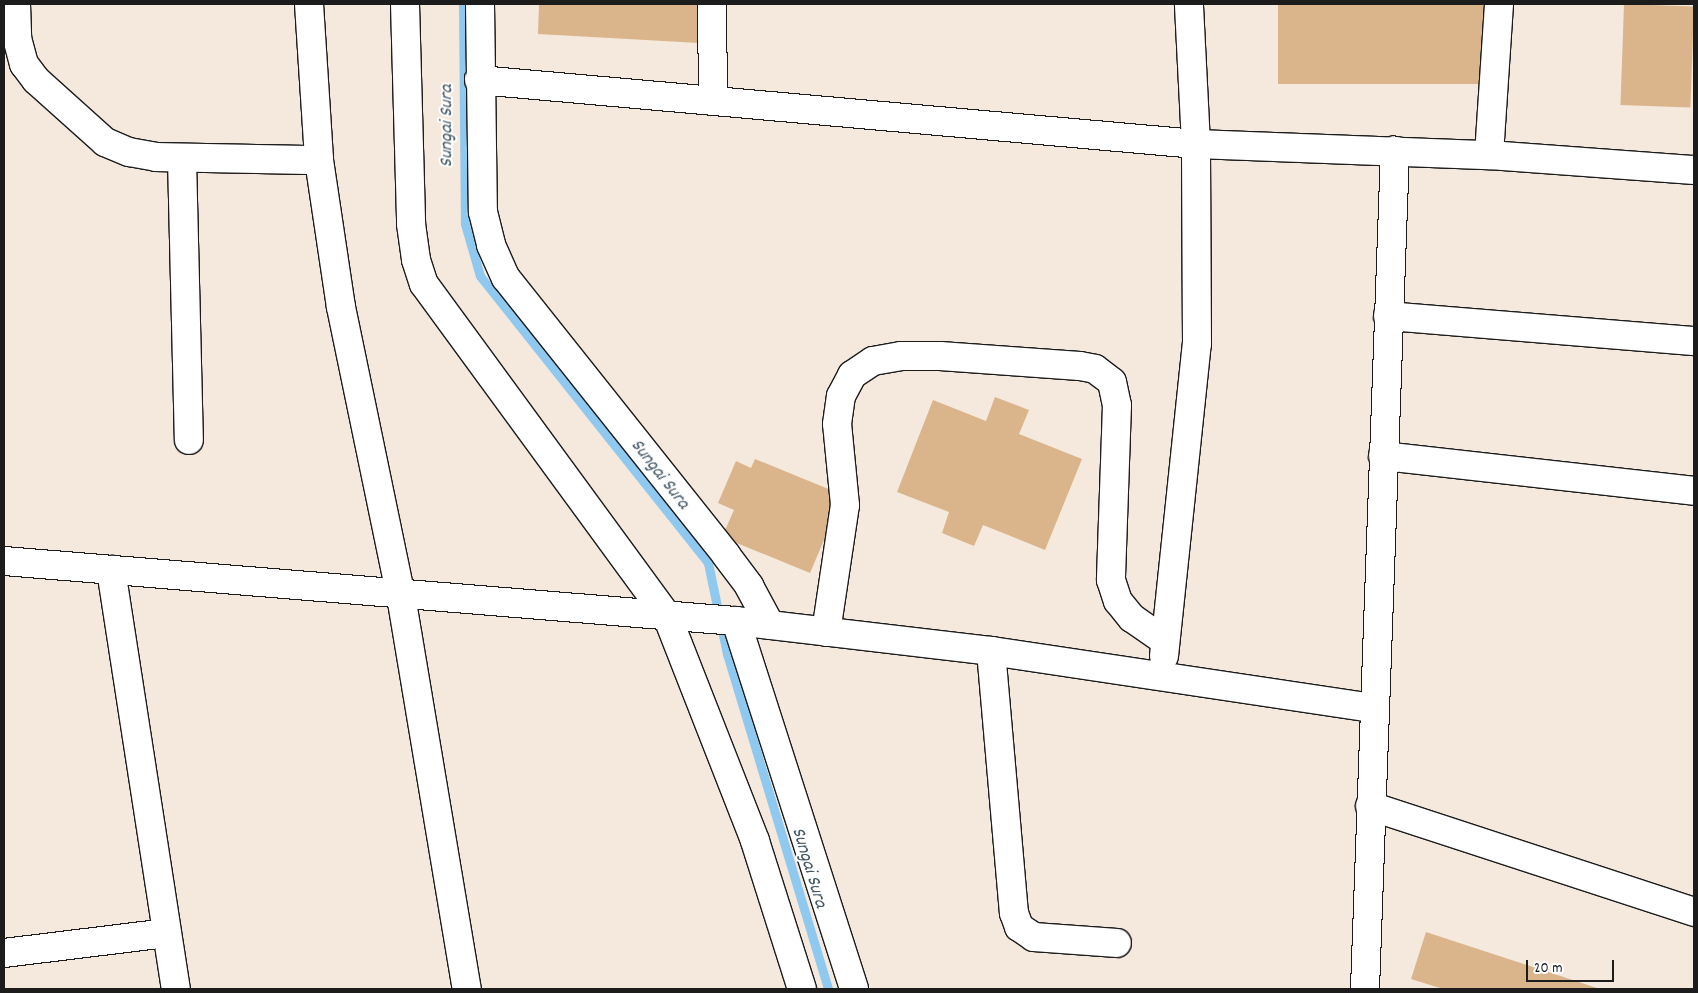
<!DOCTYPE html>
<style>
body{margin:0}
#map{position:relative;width:1698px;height:993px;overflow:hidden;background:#f4e9dc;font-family:Dekko,sans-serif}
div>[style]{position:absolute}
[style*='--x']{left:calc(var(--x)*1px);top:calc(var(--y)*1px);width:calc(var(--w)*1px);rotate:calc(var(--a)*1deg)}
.stream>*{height:9px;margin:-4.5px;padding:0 4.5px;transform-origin:4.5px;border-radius:4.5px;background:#90c9ef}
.building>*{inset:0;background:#dab58c;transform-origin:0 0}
.roads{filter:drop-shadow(1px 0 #1c1c1c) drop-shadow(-1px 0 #1c1c1c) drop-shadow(0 1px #1c1c1c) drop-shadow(0 -1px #1c1c1c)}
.minor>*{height:28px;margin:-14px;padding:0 14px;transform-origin:14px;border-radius:14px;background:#fff}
span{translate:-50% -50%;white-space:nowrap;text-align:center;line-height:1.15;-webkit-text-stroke:4px #fff;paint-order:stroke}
.water-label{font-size:19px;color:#455966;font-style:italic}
.frame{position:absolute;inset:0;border:5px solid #1c1c1c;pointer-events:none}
.scale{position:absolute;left:1526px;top:960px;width:88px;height:22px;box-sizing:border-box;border:2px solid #1c1c1c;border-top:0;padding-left:6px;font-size:15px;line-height:18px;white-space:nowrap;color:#1c1c1c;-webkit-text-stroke:4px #fff;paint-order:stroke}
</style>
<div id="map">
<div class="stream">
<div style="--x:463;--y:4;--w:220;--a:89.5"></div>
<div style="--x:465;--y:224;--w:54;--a:73.9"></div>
<div style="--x:480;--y:276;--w:367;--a:51.5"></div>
<div style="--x:708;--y:563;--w:93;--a:78.2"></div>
<div style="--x:727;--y:654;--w:350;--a:73.2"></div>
</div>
<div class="building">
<div style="clip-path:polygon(539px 4px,702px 4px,699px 43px,538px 34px)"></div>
<div style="left:1278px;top:4px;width:212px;height:80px"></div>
<div style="left:1624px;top:4px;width:70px;height:101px;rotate:2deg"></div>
<div style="clip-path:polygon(995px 397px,1029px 410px,1019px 434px,1082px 459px,1045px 550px,983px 525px,974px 546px,942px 533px,949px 512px,897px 492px,933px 400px,986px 421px)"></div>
<div style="clip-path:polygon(755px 459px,843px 495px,810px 573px,722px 537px,734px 510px,718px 503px,736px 461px,751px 468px)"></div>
<div style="clip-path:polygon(1426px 932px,1600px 989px,1443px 989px,1411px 979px)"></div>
</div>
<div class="roads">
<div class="minor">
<div style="--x:16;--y:4;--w:34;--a:88"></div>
<div style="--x:17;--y:38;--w:27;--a:75"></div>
<div style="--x:24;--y:64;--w:20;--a:53"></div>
<div style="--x:36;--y:80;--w:93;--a:41.9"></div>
<div style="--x:105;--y:142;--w:26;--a:23"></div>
<div style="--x:129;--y:152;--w:27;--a:10"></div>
<div style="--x:156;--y:157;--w:163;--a:1.1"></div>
<div style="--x:309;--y:4;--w:156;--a:86.3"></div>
<div style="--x:319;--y:160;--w:149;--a:81.5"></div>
<div style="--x:341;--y:307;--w:295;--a:78.3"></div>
<div style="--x:401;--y:596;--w:399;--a:80.5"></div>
<div style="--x:405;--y:4;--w:220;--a:88.4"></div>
<div style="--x:411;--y:224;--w:36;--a:82"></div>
<div style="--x:416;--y:260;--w:25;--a:72"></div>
<div style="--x:424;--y:284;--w:411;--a:53.8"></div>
<div style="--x:667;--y:616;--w:242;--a:68.6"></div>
<div style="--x:755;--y:841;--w:155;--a:72.4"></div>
<div style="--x:480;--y:4;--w:208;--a:89.2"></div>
<div style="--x:483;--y:212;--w:34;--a:76"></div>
<div style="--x:491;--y:245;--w:36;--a:66"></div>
<div style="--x:506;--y:278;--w:354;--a:51.5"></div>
<div style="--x:726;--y:555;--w:39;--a:53"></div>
<div style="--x:749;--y:586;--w:44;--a:61.7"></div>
<div style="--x:712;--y:4;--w:97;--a:89.4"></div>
<div style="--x:479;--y:80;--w:720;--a:5.1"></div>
<div style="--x:1196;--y:144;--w:293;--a:2.2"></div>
<div style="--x:1489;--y:155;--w:206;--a:4.2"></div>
<div style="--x:1489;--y:155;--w:151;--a:-86.2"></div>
<div style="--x:182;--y:159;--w:281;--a:88.6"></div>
<div style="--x:1388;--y:316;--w:307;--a:4.7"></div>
<div style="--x:1383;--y:456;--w:313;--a:6.4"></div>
<div style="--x:4;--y:561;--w:734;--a:4.69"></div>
<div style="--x:736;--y:621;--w:257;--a:6.7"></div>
<div style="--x:991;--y:651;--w:386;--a:8.5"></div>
<div style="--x:111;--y:570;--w:424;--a:81.2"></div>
<div style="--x:736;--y:621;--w:386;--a:72.2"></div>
<div style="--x:826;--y:632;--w:128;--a:-81.5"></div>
<div style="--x:845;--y:505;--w:81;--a:-95.6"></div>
<div style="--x:837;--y:424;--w:28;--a:-82"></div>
<div style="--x:841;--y:396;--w:24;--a:-62"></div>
<div style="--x:852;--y:375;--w:25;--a:-34"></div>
<div style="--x:873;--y:361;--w:28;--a:-10"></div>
<div style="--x:901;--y:356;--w:39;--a:0"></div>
<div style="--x:940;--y:356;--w:140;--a:4.1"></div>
<div style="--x:1080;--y:366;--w:15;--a:11"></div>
<div style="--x:1095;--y:369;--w:21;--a:37"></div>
<div style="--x:1112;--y:382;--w:24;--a:78"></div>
<div style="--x:1117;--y:405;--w:175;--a:92"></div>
<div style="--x:1111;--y:580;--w:22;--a:72"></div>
<div style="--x:1118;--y:601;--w:22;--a:51"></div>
<div style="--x:1132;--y:618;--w:40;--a:34.9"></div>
<div style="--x:991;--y:651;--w:263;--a:85"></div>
<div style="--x:1014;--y:913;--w:15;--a:70"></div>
<div style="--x:1019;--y:927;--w:18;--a:34"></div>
<div style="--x:1034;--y:937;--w:83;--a:4.1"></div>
<div style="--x:1164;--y:656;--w:314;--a:-84"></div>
<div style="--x:1197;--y:344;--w:200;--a:-90.3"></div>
<div style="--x:1196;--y:144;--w:140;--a:-92.9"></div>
<div style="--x:1370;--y:806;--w:341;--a:18.1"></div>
<div style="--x:4;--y:953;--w:164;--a:-7"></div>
<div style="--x:1365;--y:989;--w:839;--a:-87.95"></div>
</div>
</div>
<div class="water-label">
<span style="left:448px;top:126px;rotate:-90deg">Sungai Sura</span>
<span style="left:659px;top:475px;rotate:52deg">Sungai Sura</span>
<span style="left:808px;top:868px;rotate:73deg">Sungai Sura</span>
</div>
<div class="frame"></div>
<div class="scale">20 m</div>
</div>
